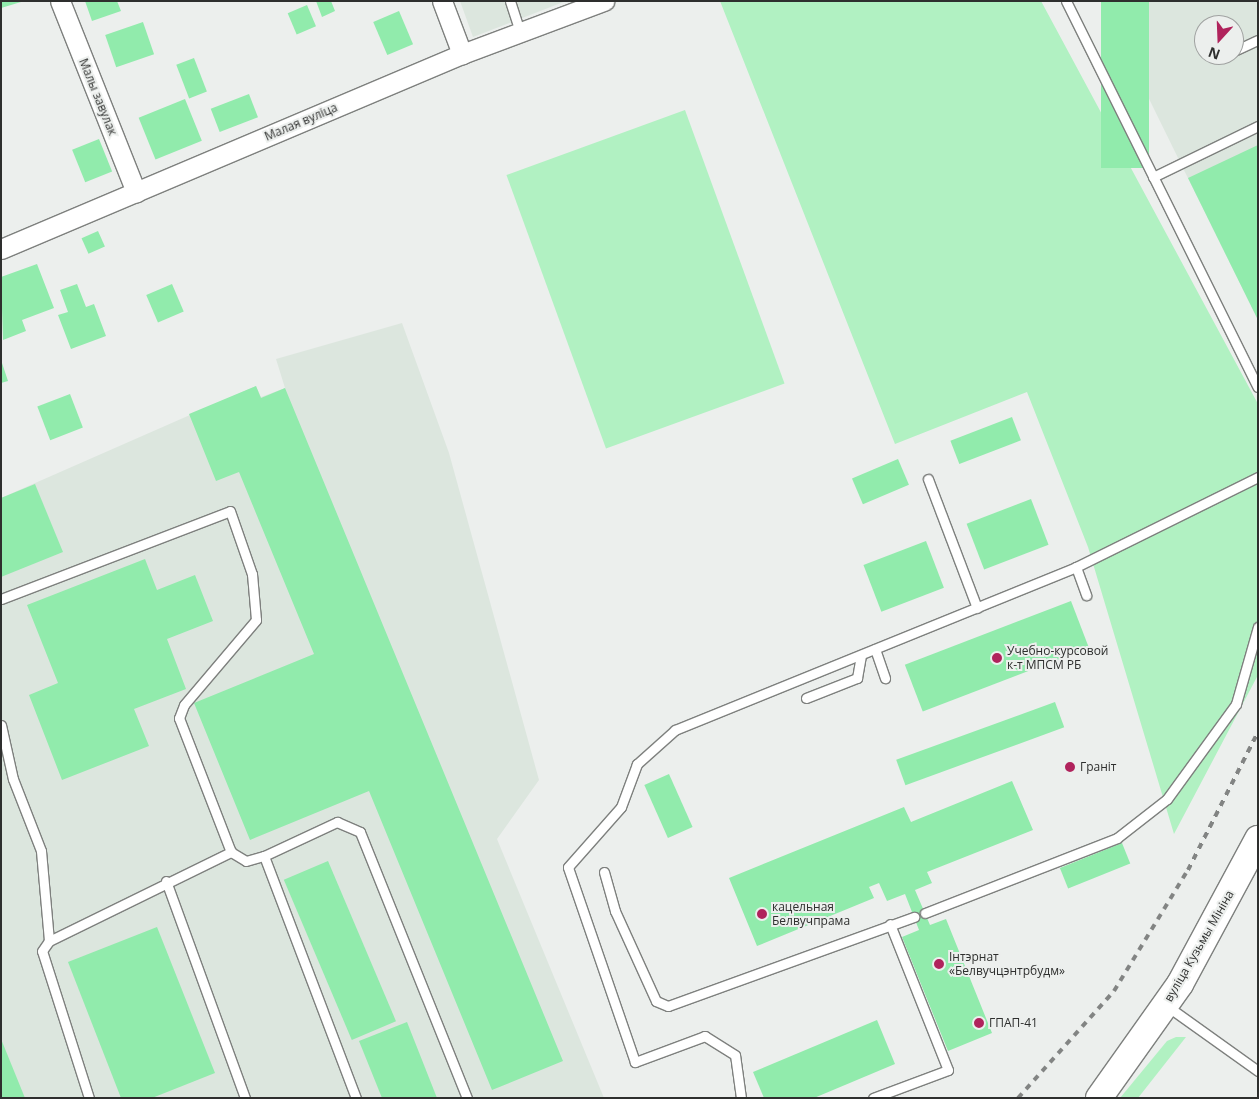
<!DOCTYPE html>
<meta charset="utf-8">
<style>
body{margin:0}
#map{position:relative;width:1259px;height:1099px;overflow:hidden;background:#ecefed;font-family:"Open Sans",sans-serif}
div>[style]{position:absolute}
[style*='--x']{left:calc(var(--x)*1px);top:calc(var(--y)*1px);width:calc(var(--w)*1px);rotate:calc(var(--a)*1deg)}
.built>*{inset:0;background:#dce6de}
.green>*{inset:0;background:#b1f1c2;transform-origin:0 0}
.building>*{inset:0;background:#91ebac;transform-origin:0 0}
.roads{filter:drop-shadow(1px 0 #7e807e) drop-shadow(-1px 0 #7e807e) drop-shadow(0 1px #7e807e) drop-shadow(0 -1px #7e807e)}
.lane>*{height:9px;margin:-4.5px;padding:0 4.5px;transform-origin:4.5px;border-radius:4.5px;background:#fff}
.street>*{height:19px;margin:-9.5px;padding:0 9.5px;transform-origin:9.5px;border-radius:9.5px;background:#fff}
.secondary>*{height:26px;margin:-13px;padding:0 13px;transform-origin:13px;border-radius:13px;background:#fff}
.rail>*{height:4px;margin-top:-2px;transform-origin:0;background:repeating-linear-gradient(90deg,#828483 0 6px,transparent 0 12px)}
.dots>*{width:14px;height:14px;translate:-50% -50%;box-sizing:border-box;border:2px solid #ecefed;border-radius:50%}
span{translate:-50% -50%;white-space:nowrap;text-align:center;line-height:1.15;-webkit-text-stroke:4px #ecefed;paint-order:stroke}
.street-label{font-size:12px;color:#2e2f2e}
.poi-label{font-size:12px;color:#2e2f2e}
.left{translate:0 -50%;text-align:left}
.frame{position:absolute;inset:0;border:2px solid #2e2f2e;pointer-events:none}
.north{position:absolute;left:1194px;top:15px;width:50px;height:50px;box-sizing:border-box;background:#ecefed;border:1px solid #a0a2a1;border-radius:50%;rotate:200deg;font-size:14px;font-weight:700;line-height:20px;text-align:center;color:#2e2f2e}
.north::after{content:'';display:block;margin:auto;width:18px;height:22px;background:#b0235c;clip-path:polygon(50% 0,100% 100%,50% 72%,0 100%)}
</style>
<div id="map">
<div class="built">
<div style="clip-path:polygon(460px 1px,566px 1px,473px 37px)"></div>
<div style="clip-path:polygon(evenodd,1101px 1px,1258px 1px,1258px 320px,1181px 164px,1101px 1px,1204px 25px,1234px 25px,1234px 55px,1204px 55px,1204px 25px)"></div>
<div style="clip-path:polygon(402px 323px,449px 453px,539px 780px,497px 839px,604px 1098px,1px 1098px,1px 498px,256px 386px,261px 397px,285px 388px,276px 359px)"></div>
</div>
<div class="green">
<div style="clip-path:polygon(720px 1px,1041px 1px,1258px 404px,1258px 675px,1174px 834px,1088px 547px,1027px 392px,895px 444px)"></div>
<div style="left:685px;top:110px;width:291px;height:190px;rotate:70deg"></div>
<div style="clip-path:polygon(1176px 1037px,1186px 1037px,1138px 1098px,1120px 1098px,1167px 1041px)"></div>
</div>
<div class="building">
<div style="clip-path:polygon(1px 1px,21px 1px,21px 2px,1px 8px)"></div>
<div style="clip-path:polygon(85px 1px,117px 1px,121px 11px,92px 21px)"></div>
<div style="clip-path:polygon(316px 1px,331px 1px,335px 11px,322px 17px)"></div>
<div style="left:1101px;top:1px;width:48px;height:167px"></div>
<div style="left:307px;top:5px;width:23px;height:21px;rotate:67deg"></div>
<div style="left:399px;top:11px;width:36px;height:28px;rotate:67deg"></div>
<div style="left:143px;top:22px;width:34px;height:40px;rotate:71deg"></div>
<div style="left:194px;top:58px;width:36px;height:19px;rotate:69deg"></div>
<div style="left:249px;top:94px;width:25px;height:41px;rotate:69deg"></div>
<div style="left:185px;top:99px;width:45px;height:50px;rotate:68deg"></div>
<div style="left:99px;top:139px;width:35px;height:29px;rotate:68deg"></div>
<div style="clip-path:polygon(1258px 145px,1258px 320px,1188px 178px)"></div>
<div style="left:98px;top:231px;width:17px;height:18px;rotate:66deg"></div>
<div style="clip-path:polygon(37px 264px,54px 308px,22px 320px,26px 331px,3px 340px,1px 277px)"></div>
<div style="clip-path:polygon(77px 284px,86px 307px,94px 304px,106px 336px,71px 349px,58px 315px,68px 312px,60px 290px)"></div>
<div style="left:172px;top:284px;width:30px;height:28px;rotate:67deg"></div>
<div style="clip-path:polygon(1px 360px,8px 381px,1px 383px)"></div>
<div style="clip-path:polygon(256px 386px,261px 398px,285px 388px,563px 1061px,492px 1090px,369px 791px,250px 840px,194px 703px,314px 654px,239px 472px,216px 481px,189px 414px)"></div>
<div style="left:70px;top:394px;width:36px;height:35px;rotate:69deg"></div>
<div style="left:1012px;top:417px;width:25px;height:66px;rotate:69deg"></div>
<div style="left:898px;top:459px;width:28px;height:50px;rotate:67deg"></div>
<div style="clip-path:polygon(35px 484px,63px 552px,1px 577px,1px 498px)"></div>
<div style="left:1031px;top:499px;width:49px;height:69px;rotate:69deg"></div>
<div style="left:926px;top:541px;width:50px;height:67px;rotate:69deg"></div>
<div style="clip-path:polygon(145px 559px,157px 590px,195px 575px,213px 621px,167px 639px,186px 689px,134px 709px,149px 746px,62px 780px,29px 695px,58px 683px,27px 605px)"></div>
<div style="left:1071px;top:601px;width:50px;height:178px;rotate:69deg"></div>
<div style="left:1055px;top:702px;width:27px;height:169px;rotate:70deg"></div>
<div style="left:669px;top:774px;width:58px;height:27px;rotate:66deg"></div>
<div style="clip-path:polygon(1012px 781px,1033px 830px,927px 872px,932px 883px,915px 890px,930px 925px,946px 919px,992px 1033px,948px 1051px,902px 937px,919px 930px,905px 894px,887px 901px,879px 883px,869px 887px,874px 898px,757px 946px,729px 878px,904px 807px,911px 822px)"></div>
<div style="left:1122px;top:843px;width:22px;height:67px;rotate:68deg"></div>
<div style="left:328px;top:861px;width:174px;height:48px;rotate:67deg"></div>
<div style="clip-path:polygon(157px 927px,215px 1073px,152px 1098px,121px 1098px,68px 962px)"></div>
<div style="clip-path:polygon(877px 1020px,895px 1064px,814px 1098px,764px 1098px,753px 1072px)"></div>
<div style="clip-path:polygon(407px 1022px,437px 1098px,382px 1098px,359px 1041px)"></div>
<div style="clip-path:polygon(1px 1039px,25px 1098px,1px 1098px)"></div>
</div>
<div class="roads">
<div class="lane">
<div style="--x:510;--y:1;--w:33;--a:72"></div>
<div style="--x:1066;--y:1;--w:431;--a:63.6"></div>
<div style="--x:1234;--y:51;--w:26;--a:-25"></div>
<div style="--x:1221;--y:57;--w:4;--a:-27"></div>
<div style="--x:1153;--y:177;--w:117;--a:-25.9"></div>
<div style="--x:928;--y:479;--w:138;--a:69.2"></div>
<div style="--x:1076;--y:567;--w:30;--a:70"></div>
<div style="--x:1;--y:599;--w:245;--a:-21"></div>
<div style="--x:230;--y:511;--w:67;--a:70.8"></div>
<div style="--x:252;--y:574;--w:46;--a:85"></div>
<div style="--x:256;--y:620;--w:111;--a:130.3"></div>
<div style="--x:184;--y:705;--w:14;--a:111"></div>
<div style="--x:179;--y:718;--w:144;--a:68.8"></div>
<div style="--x:231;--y:852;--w:17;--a:31"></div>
<div style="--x:246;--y:861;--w:19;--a:-16"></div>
<div style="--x:264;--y:856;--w:81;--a:-25"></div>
<div style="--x:337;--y:822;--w:25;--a:23"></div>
<div style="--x:360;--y:832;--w:287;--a:68.1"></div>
<div style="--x:875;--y:649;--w:31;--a:71"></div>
<div style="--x:806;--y:698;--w:55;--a:-21.4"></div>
<div style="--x:857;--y:678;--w:23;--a:-80"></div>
<div style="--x:1;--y:725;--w:55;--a:77.5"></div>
<div style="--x:13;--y:779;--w:77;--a:68.7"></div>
<div style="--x:41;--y:851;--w:90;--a:84.9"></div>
<div style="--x:264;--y:856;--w:259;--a:69.2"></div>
<div style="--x:604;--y:872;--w:41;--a:74.2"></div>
<div style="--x:615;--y:911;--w:99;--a:65.5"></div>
<div style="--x:656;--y:1001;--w:13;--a:23"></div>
<div style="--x:668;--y:1006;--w:262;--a:-19.9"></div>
<div style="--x:166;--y:881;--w:231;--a:70"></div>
<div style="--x:925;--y:913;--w:206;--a:-21.3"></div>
<div style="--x:1117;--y:838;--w:63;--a:-38"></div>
<div style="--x:1167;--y:799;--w:117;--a:-54"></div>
<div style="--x:1236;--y:704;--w:80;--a:-74.1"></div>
<div style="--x:1167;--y:1006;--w:112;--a:35.5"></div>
<div style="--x:89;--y:1098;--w:154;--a:-107.7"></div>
<div style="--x:42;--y:951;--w:12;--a:-55"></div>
<div style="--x:49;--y:941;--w:203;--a:-26.1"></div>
<div style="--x:741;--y:1098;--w:43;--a:-97.9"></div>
<div style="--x:735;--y:1055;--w:36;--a:-148"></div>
<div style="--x:705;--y:1036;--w:75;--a:159.6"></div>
<div style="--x:635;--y:1062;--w:206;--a:-109"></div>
<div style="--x:568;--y:867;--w:80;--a:-48.5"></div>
<div style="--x:621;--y:807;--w:46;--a:-69.6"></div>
<div style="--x:637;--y:764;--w:51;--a:-41.8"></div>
<div style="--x:675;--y:730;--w:433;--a:-22.1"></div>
<div style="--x:1076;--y:567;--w:203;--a:-26.3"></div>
<div style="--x:873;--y:1098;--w:80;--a:-20.5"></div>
<div style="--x:948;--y:1070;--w:157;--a:-111.7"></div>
</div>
<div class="street">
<div style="--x:60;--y:1;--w:206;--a:68.3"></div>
<div style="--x:442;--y:1;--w:57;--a:69.3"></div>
<div style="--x:1;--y:249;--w:501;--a:-22.93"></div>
<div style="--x:462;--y:54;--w:152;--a:-20.5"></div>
</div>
<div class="secondary">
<div style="--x:1099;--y:1098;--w:140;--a:-54.6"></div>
<div style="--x:1180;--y:984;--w:165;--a:-61.7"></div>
</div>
</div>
<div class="rail">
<div style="--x:1018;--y:1098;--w:144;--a:-48.1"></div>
<div style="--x:1114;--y:991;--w:142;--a:-58.6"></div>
<div style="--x:1188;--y:870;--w:155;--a:-63.1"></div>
</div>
<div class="dots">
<div style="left:997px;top:658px;background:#b0235c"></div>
<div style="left:1070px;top:767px;background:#b0235c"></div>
<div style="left:762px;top:914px;background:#b0235c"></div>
<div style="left:939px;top:964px;background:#b0235c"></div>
<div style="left:979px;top:1023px;background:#b0235c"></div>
</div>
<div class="street-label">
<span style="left:98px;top:97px;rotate:68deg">Малы завулак</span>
<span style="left:301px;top:122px;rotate:-23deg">Малая вуліца</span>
<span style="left:1199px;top:946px;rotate:-60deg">вуліца Кузьмы Мініна</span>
</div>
<div class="poi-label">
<span class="left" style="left:1007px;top:658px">Учебно-курсовой<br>к-т МПСМ РБ</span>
<span class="left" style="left:1080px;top:767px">Граніт</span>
<span class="left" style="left:772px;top:914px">кацельная<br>Белвучпрама</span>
<span class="left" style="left:949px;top:964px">Інтэрнат<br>«Белвучцэнтрбудм»</span>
<span class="left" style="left:989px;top:1023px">ГПАП-41</span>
</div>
<div class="frame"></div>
<div class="north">N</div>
</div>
